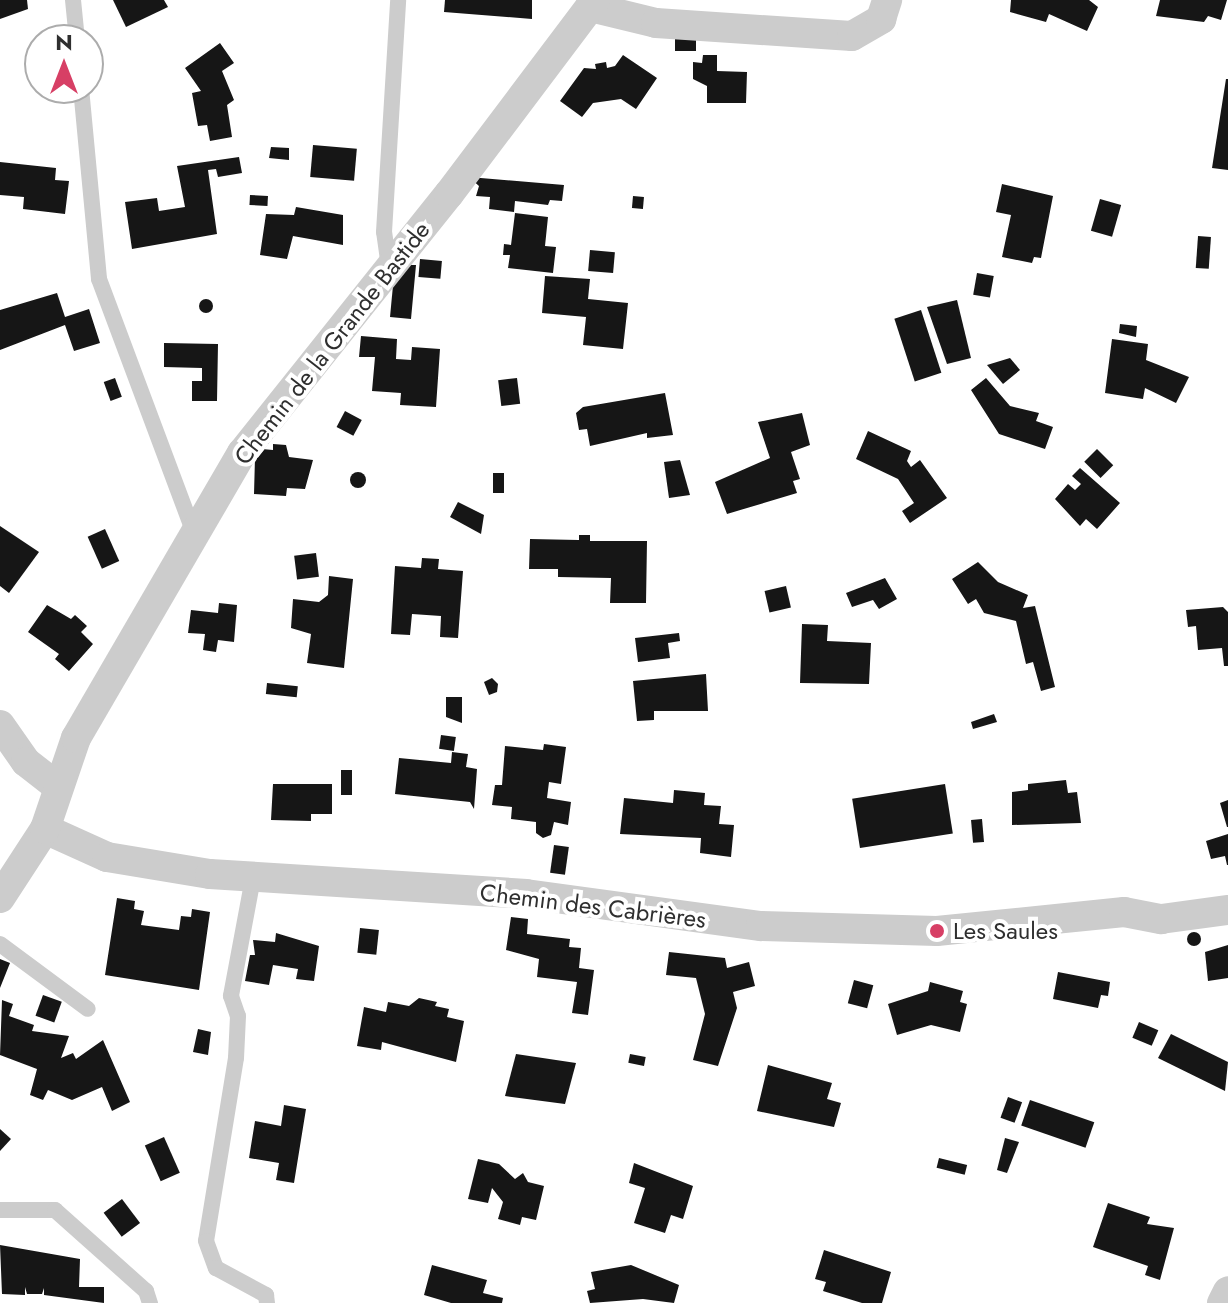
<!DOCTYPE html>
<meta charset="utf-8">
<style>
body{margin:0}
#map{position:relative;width:1228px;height:1303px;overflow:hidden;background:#fff;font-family:Jost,sans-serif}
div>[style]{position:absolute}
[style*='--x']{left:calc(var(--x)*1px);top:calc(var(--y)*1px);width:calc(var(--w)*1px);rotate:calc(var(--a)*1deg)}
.building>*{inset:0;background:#161616;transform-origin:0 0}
.round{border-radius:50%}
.lane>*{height:16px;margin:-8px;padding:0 8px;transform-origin:8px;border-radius:8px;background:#ccc}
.street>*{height:30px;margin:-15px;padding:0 15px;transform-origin:15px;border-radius:15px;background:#ccc}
.dots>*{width:22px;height:22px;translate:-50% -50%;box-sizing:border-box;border:4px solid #fff;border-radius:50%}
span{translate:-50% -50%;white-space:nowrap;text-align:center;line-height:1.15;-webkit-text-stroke:8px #fff;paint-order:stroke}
.street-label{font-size:24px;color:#2f2f2f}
.poi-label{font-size:24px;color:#2f2f2f}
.left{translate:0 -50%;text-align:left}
.north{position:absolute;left:24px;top:24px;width:80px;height:80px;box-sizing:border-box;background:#fff;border:2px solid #acacac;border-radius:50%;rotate:0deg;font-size:22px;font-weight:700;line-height:32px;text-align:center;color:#2f2f2f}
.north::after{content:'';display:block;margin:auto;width:28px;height:36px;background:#d73f65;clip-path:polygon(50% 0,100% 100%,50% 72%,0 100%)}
</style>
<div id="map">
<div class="building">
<div style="clip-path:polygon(0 0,27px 0,28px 9px,0 19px)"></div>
<div style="clip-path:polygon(113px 0,164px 0,168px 7px,126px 27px)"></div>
<div style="clip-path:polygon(445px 0,532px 0,532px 19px,444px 12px)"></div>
<div style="clip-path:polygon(1011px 0,1089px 0,1098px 7px,1087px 31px,1049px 14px,1046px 22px,1010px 12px)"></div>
<div style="clip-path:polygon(1160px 0,1227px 0,1221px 20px,1208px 16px,1204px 22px,1156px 16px)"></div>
<div style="left:675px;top:32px;width:21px;height:19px"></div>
<div style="clip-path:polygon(220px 43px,234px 63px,222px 71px,234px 100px,227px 105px,232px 137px,210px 141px,207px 125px,198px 126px,192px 93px,201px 91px,185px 68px)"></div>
<div style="clip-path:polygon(623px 55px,657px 78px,636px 109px,621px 99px,593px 103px,582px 117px,560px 101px,584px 68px,596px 69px,595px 64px,606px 62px,607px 68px,615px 66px)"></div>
<div style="clip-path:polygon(703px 55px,717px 55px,717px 71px,747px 72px,746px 103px,707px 103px,707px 86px,693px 79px,693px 62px,702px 63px)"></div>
<div style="clip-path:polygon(1226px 79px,1228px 79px,1228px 170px,1212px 168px)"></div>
<div style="left:313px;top:145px;width:44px;height:32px;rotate:5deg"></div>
<div style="clip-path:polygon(271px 147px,289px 148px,289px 160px,269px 158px)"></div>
<div style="clip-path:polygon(239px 157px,242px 173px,218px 177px,216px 169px,208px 170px,217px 234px,132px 249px,125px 202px,157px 198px,159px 211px,185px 207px,177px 166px)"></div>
<div style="clip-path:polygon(0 162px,56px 168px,55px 180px,69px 181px,65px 214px,23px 209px,24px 197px,0 195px)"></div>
<div style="clip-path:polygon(469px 177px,564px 185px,562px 201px,550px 200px,548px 205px,515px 201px,514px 212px,489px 209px,490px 197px,476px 196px,479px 186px)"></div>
<div style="clip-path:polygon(1002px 184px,1053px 196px,1041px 258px,1034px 257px,1032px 263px,1002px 257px,1011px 215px,996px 212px)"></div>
<div style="left:250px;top:195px;width:18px;height:10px;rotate:3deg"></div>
<div style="left:633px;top:196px;width:11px;height:12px;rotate:5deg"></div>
<div style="left:1100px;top:199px;width:22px;height:33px;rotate:16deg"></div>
<div style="clip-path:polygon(296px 207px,343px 215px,343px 245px,293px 236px,287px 259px,260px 255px,266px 214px,294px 215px)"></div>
<div style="clip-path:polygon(515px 213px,548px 217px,545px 246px,556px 247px,553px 273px,508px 268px,510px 255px,503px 255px,504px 244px,511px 245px)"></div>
<div style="left:1198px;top:236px;width:13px;height:32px;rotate:4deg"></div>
<div style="left:590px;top:250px;width:25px;height:21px;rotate:5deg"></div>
<div style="left:420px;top:259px;width:22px;height:18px;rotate:5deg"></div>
<div style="clip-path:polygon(408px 265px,416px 265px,411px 319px,390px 317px,394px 275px)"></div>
<div style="left:977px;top:273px;width:17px;height:22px;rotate:10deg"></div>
<div style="clip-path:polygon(545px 276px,590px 279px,588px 299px,628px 303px,623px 349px,583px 345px,586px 317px,542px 313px)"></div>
<div style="clip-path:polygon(57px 293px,65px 317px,89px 309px,100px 343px,74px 351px,65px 325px,0 350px,0 310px)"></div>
<div class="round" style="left:199px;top:299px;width:14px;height:14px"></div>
<div style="clip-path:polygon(957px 300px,971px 358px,947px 364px,927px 307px)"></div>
<div style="left:921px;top:310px;width:66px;height:28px;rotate:72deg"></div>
<div style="clip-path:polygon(1120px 324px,1137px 326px,1136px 337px,1119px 333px)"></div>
<div style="clip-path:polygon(361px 336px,397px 339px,396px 359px,411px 360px,412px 347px,440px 349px,436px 407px,400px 405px,401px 393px,372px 391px,375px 357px,359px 357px)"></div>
<div style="clip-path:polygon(1112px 339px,1148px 344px,1146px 360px,1189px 377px,1176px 403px,1145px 388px,1143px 399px,1105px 393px)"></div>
<div style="clip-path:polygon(164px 343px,218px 344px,217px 401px,192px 401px,192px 381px,202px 381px,202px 368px,164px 367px)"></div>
<div style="clip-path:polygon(1010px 358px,1020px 370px,1003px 384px,987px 365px)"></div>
<div style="left:115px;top:378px;width:20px;height:12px;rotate:70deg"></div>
<div style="left:517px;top:378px;width:26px;height:19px;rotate:83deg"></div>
<div style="clip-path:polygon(986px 378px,1010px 406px,1039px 413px,1036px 421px,1053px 427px,1045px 449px,999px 434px,971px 390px)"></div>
<div style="clip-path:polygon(665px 393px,673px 435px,647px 438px,647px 433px,590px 446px,587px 429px,579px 430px,576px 413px,583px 407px)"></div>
<div style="left:345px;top:411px;width:19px;height:18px;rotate:28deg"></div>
<div style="clip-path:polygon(802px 413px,810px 445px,791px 452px,800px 479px,793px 481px,797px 493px,727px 514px,715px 482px,770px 458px,758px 422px)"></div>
<div style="clip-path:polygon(868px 431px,911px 451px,907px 461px,911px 467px,920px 460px,947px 498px,910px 523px,902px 511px,914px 503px,898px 479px,856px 459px)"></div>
<div style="clip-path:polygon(273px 444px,286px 445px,289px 457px,313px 460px,305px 489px,287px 488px,286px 496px,254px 494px,255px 457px,262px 449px,273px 450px)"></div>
<div style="left:1097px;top:449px;width:23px;height:18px;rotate:45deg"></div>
<div style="clip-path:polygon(680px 460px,690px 495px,669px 498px,664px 462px)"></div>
<div style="clip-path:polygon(1080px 468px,1120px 503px,1097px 529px,1086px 519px,1080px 526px,1055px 499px,1068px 484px,1075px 490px,1081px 484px,1072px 476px)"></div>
<div class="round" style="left:350px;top:472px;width:16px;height:16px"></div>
<div style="left:493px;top:473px;width:11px;height:20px"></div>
<div style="clip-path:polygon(458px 502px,484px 515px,481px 534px,450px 517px)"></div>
<div style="clip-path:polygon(0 526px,39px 552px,9px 593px,0 586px)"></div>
<div style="left:105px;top:529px;width:35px;height:19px;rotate:66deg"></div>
<div style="clip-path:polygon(579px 535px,590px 535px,590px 541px,647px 541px,646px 603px,610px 603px,611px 578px,558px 577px,558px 569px,529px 569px,530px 539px,579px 540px)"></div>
<div style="left:316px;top:553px;width:24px;height:22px;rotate:83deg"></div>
<div style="clip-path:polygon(422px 558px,439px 559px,438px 569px,463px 571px,458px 638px,440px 637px,441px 616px,412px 614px,410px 635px,391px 634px,395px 566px,421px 568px)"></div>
<div style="clip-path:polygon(978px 562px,998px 582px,1028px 595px,1023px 608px,1035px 606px,1055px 687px,1041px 691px,1033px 662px,1026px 664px,1016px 621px,984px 613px,976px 599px,968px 604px,952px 579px)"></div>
<div style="clip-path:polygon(329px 576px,353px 579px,344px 668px,307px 663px,311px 634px,291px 628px,293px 599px,319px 602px,328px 595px)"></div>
<div style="clip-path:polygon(885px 578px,897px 599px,879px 609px,873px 600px,852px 607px,846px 593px)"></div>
<div style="left:786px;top:586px;width:22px;height:22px;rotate:77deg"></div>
<div style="clip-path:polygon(219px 603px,237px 605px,234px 642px,218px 640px,216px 652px,203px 650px,205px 634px,188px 633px,191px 610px,218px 613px)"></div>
<div style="clip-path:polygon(47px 605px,71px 619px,75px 615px,87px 626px,81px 632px,93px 644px,69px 671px,55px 659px,59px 654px,28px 632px)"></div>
<div style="clip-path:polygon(1223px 607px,1228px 612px,1228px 666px,1224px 666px,1222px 648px,1198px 650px,1196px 626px,1188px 627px,1186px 610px)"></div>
<div style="clip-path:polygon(802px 624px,828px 625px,827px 641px,871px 643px,869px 684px,800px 683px)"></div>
<div style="clip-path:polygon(679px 633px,680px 641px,668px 643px,670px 658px,638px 662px,635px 638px)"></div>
<div style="clip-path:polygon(706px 674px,708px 711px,654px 711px,654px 720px,637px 721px,633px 681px)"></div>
<div style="clip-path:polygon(492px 678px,498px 684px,497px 692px,489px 695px,484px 682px)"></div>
<div style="left:267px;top:683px;width:31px;height:11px;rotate:6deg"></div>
<div style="clip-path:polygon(446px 697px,462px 697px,462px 723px,446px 717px)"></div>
<div style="clip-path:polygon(994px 714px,997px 722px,973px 729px,971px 722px)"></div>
<div style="left:441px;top:735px;width:15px;height:14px;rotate:8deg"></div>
<div style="clip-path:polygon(544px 744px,566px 747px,561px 784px,549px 782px,547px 798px,571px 802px,568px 825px,554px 822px,551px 835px,543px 838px,536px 833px,536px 822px,511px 819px,512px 807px,492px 805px,495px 785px,502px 785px,505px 746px,543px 750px)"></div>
<div style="clip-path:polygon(452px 752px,468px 754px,466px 767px,477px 769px,474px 809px,470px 802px,395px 794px,399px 758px,451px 763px)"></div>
<div style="left:341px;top:770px;width:11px;height:25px"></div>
<div style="clip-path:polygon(1066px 780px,1068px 793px,1077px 792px,1081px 823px,1012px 825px,1012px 792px,1028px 790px,1028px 784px)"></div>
<div style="clip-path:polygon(273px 784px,332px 784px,332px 814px,311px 814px,311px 821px,271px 820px)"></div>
<div style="left:945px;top:784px;width:50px;height:94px;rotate:81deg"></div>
<div style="clip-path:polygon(674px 790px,705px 793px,704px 805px,721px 806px,719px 824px,734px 825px,731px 857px,700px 853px,701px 838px,620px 834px,624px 798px,673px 803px)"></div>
<div style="clip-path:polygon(1228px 800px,1228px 827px,1227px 827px,1220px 803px)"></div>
<div style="left:982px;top:819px;width:23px;height:11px;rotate:85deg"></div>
<div style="clip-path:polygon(1228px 834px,1228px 865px,1227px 865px,1225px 856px,1211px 859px,1206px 841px)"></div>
<div style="left:554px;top:845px;width:15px;height:28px;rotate:8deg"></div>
<div style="clip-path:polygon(117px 898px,135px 901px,134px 909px,144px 911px,141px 925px,179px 930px,181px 916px,191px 917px,192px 909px,210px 912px,199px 990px,105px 975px)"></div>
<div style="clip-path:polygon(511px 917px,528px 919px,527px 934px,570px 939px,569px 947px,581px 948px,579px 968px,594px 970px,588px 1015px,572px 1013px,577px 982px,537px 977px,539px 959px,506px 950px)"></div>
<div style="left:360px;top:928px;width:19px;height:25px;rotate:6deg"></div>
<div class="round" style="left:1187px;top:932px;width:14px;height:14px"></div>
<div style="clip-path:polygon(276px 933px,319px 946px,314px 981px,296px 979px,298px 969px,273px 965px,269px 985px,245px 981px,250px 955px,255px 955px,253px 940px,275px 942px)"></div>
<div style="clip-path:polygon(1228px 945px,1228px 978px,1208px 981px,1205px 952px)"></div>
<div style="clip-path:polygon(669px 952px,725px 958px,727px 968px,749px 962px,755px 986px,733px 992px,737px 1008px,718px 1066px,693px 1060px,705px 1014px,696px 978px,666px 975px)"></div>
<div style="clip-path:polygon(0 959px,10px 963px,0 988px)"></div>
<div style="clip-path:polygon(1058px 972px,1110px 982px,1108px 996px,1101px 995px,1098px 1008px,1053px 999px)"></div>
<div style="left:854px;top:980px;width:20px;height:24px;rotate:15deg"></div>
<div style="clip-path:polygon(930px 982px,963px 991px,960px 1002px,967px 1004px,960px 1032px,931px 1025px,897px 1035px,888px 1004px,928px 991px)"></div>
<div style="left:43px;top:995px;width:20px;height:22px;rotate:20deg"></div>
<div style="clip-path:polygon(419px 998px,437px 1002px,435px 1006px,449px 1009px,447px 1017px,464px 1021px,456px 1062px,382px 1042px,381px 1050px,357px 1046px,364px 1007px,386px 1012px,388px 1002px,409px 1006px)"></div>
<div style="clip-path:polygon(2px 1000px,13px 1004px,9px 1016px,34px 1025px,32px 1031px,69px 1036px,61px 1058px,73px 1053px,76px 1059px,103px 1040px,130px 1102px,112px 1111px,102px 1087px,72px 1100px,48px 1090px,43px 1100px,30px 1095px,37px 1069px,0 1055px)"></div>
<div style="left:1139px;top:1022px;width:21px;height:17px;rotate:23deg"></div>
<div style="clip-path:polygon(198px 1029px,211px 1032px,208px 1055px,193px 1052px)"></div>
<div style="clip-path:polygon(1171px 1034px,1228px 1062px,1225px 1091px,1158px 1058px)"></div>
<div style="clip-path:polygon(516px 1054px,576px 1063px,565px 1104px,505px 1096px)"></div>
<div style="left:630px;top:1054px;width:16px;height:9px;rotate:11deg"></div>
<div style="clip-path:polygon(768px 1065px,832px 1083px,827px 1099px,841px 1103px,834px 1127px,757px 1111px)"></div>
<div style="left:1008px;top:1097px;width:15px;height:22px;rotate:20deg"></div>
<div style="left:1030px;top:1100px;width:68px;height:27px;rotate:19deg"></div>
<div style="clip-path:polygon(284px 1105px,306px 1109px,294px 1183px,276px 1180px,279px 1163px,249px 1158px,255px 1121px,281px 1126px)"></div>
<div style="clip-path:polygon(0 1129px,11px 1139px,0 1151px)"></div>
<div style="left:164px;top:1137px;width:39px;height:21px;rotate:66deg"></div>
<div style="clip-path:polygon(1005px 1138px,1019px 1142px,1007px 1173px,997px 1170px)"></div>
<div style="left:939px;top:1158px;width:29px;height:10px;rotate:14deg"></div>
<div style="clip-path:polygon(478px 1159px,499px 1164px,515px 1179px,523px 1173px,528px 1182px,544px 1186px,536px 1220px,522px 1217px,520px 1225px,498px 1219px,503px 1202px,492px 1188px,488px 1203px,468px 1199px)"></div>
<div style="clip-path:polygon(634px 1163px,693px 1186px,683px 1219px,671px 1215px,665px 1233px,634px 1223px,645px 1188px,629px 1183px)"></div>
<div style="left:122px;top:1199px;width:30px;height:23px;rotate:53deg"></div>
<div style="clip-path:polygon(1108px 1203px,1150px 1217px,1147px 1224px,1174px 1228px,1160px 1280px,1145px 1275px,1148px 1266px,1093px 1247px)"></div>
<div style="clip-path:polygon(0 1245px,80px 1259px,79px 1287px,104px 1287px,104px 1303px,44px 1295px,44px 1288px,42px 1294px,27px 1294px,25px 1287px,25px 1295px,2px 1294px)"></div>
<div style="clip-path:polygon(824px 1250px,891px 1272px,882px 1303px,862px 1303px,823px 1291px,826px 1282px,815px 1279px)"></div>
<div style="clip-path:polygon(432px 1265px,487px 1280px,483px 1293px,503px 1298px,502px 1303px,451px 1303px,424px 1295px)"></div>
<div style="clip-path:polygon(631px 1265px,679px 1285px,674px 1303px,643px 1299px,590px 1303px,587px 1291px,595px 1289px,591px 1272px)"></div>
</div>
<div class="lane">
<div style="--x:73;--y:0;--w:40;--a:84.3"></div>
<div style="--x:81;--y:88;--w:192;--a:84.6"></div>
<div style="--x:99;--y:279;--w:271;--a:69.5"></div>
<div style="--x:389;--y:267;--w:35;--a:-98"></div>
<div style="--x:384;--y:232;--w:232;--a:-86.5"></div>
<div style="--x:253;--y:878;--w:120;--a:100.6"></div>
<div style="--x:231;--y:996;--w:21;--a:71"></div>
<div style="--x:238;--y:1016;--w:42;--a:92.7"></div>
<div style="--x:236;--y:1058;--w:185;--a:99.3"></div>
<div style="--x:206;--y:1241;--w:29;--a:70"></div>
<div style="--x:216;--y:1268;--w:57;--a:28.4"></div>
<div style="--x:266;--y:1295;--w:8;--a:83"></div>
<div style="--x:0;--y:944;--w:109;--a:36.5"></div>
<div style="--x:0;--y:1210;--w:55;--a:0"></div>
<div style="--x:55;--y:1210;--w:122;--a:41.7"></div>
<div style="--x:146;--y:1291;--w:13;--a:72"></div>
</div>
<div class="street">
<div style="--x:590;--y:7;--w:68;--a:13.6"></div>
<div style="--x:656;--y:23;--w:196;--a:3.8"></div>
<div style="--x:852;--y:36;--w:34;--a:-30"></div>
<div style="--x:881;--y:19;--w:20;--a:-72"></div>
<div style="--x:0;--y:725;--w:45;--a:54.9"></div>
<div style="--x:26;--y:762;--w:39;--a:38"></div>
<div style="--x:45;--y:829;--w:68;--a:24.3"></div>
<div style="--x:107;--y:857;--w:104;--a:9.4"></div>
<div style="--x:210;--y:874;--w:317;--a:3.6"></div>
<div style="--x:526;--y:894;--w:237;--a:7.8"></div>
<div style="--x:761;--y:926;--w:176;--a:1.6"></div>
<div style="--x:937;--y:931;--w:188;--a:-5.8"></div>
<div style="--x:1124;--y:912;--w:38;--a:11"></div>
<div style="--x:1161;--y:919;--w:68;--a:-7.7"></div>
<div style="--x:0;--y:898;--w:82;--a:-56.9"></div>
<div style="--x:45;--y:829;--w:96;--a:-71.2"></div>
<div style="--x:76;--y:738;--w:330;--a:-59.8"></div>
<div style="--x:242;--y:453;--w:332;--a:-51.4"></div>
<div style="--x:449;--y:194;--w:243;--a:-53"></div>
<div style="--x:1222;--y:1303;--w:13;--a:-63"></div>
</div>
<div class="dots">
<div style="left:937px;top:931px;background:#d73f65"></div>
</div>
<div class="street-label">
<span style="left:332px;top:343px;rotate:-52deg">Chemin de la Grande Bastide</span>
<span style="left:593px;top:906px;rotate:7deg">Chemin des Cabrières</span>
</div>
<div class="poi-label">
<span class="left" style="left:953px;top:931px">Les Saules</span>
</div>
<div class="north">N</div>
</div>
